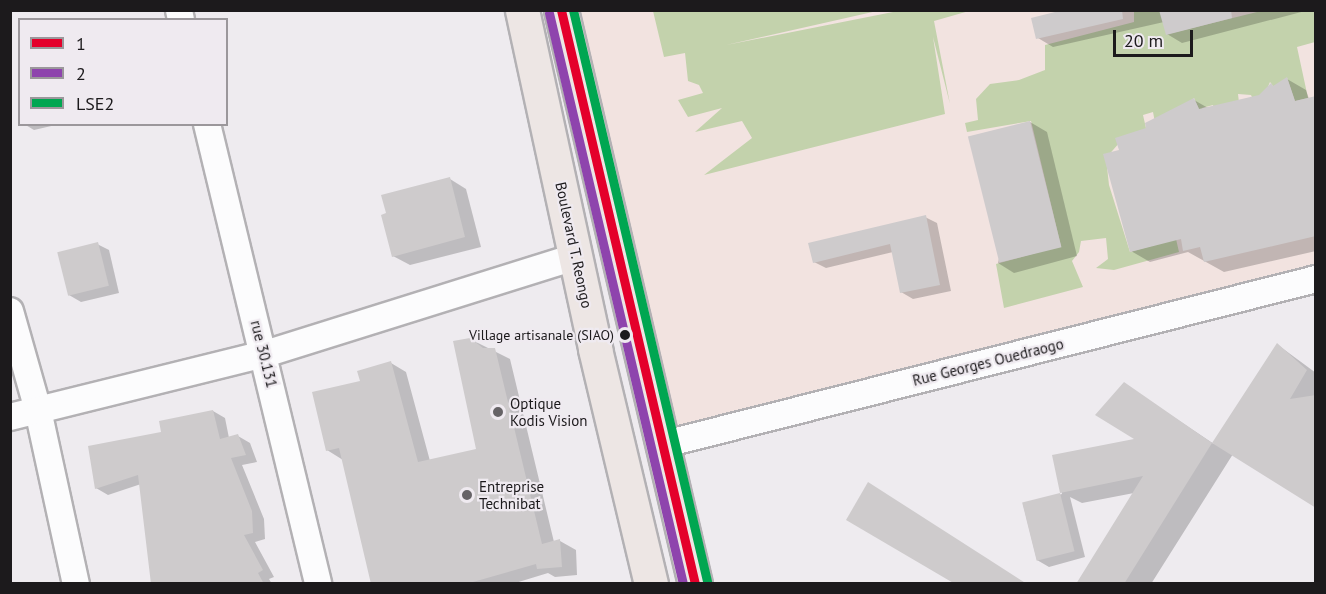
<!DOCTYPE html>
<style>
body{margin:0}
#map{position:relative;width:1326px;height:594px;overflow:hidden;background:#eeebef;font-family:"PT Sans",sans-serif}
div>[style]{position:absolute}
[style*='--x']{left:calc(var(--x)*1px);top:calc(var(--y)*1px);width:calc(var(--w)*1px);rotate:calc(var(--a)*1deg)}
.commercial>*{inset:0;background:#f2e3e0}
.forest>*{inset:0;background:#c3d2ac}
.shadow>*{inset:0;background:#0003}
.building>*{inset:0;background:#cecbcc;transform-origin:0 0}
.roads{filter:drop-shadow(2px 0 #b3b1b4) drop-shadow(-2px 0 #b3b1b4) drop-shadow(0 2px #b3b1b4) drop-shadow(0 -2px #b3b1b4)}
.minor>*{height:26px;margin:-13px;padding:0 13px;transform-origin:13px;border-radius:13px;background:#fcfcfd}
.primary>*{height:33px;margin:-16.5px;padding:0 16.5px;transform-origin:16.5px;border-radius:16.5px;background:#ede6e4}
.bus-1>*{height:9px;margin:-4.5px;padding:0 4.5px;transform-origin:4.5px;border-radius:4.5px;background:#e4002b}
.bus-2>*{height:9px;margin:-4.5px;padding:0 4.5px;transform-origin:4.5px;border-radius:4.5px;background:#8e44ad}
.bus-3>*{height:9px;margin:-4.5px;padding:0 4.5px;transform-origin:4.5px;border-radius:4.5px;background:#00a651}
.dots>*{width:16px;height:16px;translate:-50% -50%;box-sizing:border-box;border:3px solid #efeaf0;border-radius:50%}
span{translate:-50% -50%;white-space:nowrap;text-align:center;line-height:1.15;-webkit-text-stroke:4.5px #efeaf0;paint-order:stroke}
.bus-label{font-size:14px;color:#1c1a1c}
.right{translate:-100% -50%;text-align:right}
.street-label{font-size:15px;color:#1c1a1c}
.poi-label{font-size:15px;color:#1c1a1c}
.left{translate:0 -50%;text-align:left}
.frame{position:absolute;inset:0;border:12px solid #1c1a1c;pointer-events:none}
.legend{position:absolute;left:18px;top:18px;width:210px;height:108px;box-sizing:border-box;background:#efeaf0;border:2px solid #9b979b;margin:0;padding:8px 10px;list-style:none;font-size:18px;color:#1c1a1c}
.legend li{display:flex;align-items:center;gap:12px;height:30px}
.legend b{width:30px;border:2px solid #9b979b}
.scale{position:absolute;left:1113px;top:30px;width:80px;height:27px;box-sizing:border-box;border:3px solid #1c1a1c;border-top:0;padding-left:8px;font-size:18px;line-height:21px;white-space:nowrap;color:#1c1a1c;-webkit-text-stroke:4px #efeaf0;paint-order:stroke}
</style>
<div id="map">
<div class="commercial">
<div style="clip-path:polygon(561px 11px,1315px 11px,1315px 279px,661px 445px)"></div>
</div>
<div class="forest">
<div style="clip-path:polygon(653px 11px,877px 11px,726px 45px,898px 11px,969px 11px,934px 21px,950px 104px,933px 37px,945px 114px,704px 175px,752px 138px,742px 121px,695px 132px,722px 108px,688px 117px,678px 100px,703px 93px,699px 85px,688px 81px,685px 53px,664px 57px)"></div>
<div style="clip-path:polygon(1134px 11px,1161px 11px,1168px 34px,1261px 11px,1315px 11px,1315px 42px,1297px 47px,1308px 98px,1295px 101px,1287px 78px,1283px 99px,1270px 82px,1258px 110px,1251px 95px,1238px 94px,1240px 111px,1217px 119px,1213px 105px,1202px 108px,1205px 122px,1194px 98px,1157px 133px,1153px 112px,1143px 115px,1148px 137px,1120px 142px,1106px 158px,1109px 185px,1130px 252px,1176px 239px,1179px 252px,1114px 270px,1096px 268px,1108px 259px,1106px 238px,1081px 241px,1079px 252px,1072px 261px,1083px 287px,1004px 308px,996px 264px,1061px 246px,1031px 121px,967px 132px,965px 123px,978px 120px,976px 99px,990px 84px,1019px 80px,1045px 70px,1045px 45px,1134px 22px)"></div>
</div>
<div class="shadow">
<div style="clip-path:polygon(1067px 10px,1309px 10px,1182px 43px,1167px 34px,1164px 22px,1053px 47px,1038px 38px)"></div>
<div style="clip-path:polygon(1287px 79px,1306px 90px,1309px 99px,1316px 98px,1316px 251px,1224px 272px,1188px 252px,1150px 262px,1131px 251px,1121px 151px,1194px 100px,1208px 108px,1259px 96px,1271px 85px,1275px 87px)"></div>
<div style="clip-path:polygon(1030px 122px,1047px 132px,1077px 256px,1014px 273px,998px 263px)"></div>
<div style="clip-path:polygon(24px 124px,60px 124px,34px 130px)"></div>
<div style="clip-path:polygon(450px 179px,466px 189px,481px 247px,410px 265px,393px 256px)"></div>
<div style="clip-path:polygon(925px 217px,937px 223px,951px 291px,913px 299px,901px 292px,893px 252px,826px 268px,814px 262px)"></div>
<div style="clip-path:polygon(97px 244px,109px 250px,119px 293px,81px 302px,69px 295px)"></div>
<div style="clip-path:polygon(470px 339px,510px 359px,554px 542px,560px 541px,576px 550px,577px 575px,555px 577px,548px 573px,512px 584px,373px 584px,343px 460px,327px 450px,362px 382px,391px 363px,406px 372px,430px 461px,478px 450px)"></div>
<div style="clip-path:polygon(1278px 345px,1316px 373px,1316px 440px,1233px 454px,1151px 584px,1078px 584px,1134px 493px,1082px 503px,1070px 497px,1085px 557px,1049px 567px,1037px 560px,1023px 504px,1062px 494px,1054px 457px,1138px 439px,1124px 384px,1214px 444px)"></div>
<div style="clip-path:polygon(213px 411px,225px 418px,229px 438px,238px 436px,250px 443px,257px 462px,242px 465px,264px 519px,265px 539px,255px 542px,274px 577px,269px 579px,272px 584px,153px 584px,141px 484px,108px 495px,96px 488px,163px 433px)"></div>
</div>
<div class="building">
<div style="clip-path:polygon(1063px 10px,1122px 10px,1123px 19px,1036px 39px,1031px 18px)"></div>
<div style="clip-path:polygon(1159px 10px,1231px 10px,1232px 18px,1166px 35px)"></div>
<div style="clip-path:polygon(1287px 77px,1295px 101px,1316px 96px,1316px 236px,1204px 262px,1200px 247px,1183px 251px,1181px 239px,1130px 252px,1103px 154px,1119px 150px,1115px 138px,1146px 128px,1145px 123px,1194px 98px,1199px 109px,1259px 95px,1271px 83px,1273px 86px)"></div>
<div style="left:1030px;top:121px;width:130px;height:64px;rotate:76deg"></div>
<div style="clip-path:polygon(450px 177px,465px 237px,392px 257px,381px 215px,386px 213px,381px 195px)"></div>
<div style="clip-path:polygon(926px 215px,940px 285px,900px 293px,890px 244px,813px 263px,808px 243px)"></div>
<div style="left:98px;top:242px;width:45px;height:42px;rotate:76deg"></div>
<div style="clip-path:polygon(470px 338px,483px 348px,495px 348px,542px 544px,560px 539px,562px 567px,537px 569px,536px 564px,466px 584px,371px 584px,339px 448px,326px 451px,312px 392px,360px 381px,357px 371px,391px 361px,418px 462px,476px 449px,453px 341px)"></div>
<div style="clip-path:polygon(1277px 343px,1307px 370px,1290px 399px,1316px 395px,1316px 508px,1212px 443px)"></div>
<div style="clip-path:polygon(1124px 382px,1212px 443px,1124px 584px,1076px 584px,1143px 476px,1060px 493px,1052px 455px,1134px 439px,1095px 415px)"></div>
<div style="clip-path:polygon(213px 410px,220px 439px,238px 434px,246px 455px,231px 458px,252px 511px,253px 533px,244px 535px,263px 570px,258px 573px,264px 584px,151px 584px,138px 475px,95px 489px,88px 446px,161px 432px,159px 421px)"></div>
<div style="clip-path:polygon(868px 482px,985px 557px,1027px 584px,955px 584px,846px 520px)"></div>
<div style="left:1060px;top:493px;width:60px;height:39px;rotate:76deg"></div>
</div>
<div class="roads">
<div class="minor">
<div style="--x:179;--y:10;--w:10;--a:79"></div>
<div style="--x:207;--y:124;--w:473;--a:76.4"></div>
<div style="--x:10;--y:311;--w:103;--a:74.2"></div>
<div style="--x:38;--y:410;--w:178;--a:77.7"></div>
<div style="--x:10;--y:417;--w:263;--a:-13.9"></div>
<div style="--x:265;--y:354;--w:327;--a:-17.4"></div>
<div style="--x:661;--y:445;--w:676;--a:-14.22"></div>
</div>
<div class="primary">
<div style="--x:522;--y:10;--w:347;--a:77.8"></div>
<div style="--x:595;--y:349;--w:242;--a:76.6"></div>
<div style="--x:561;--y:10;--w:589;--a:76.86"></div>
</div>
</div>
<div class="bus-1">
<div style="--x:561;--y:10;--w:589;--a:76.86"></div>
</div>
<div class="bus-2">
<div style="--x:549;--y:13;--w:587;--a:76.79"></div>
</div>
<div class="bus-3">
<div style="--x:573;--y:10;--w:587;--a:76.79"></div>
</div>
<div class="dots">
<div style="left:625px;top:335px;background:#1c1a1c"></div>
<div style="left:498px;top:412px;background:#666366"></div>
<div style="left:467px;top:495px;background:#666366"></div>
</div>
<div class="bus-label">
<span class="right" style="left:614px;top:335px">Village artisanale (SIAO)</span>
</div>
<div class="street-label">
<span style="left:574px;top:245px;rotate:78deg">Boulevard T. Reongo</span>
<span style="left:264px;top:354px;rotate:76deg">rue 30.131</span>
<span style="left:988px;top:362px;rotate:-14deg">Rue Georges Ouedraogo</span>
</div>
<div class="poi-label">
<span class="left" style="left:510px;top:412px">Optique<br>Kodis Vision</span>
<span class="left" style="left:479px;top:495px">Entreprise<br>Technibat</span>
</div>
<div class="frame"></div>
<ul class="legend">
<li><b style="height:8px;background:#e4002b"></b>1</li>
<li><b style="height:8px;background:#8e44ad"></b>2</li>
<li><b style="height:8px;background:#00a651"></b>LSE2</li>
</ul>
<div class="scale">20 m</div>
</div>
